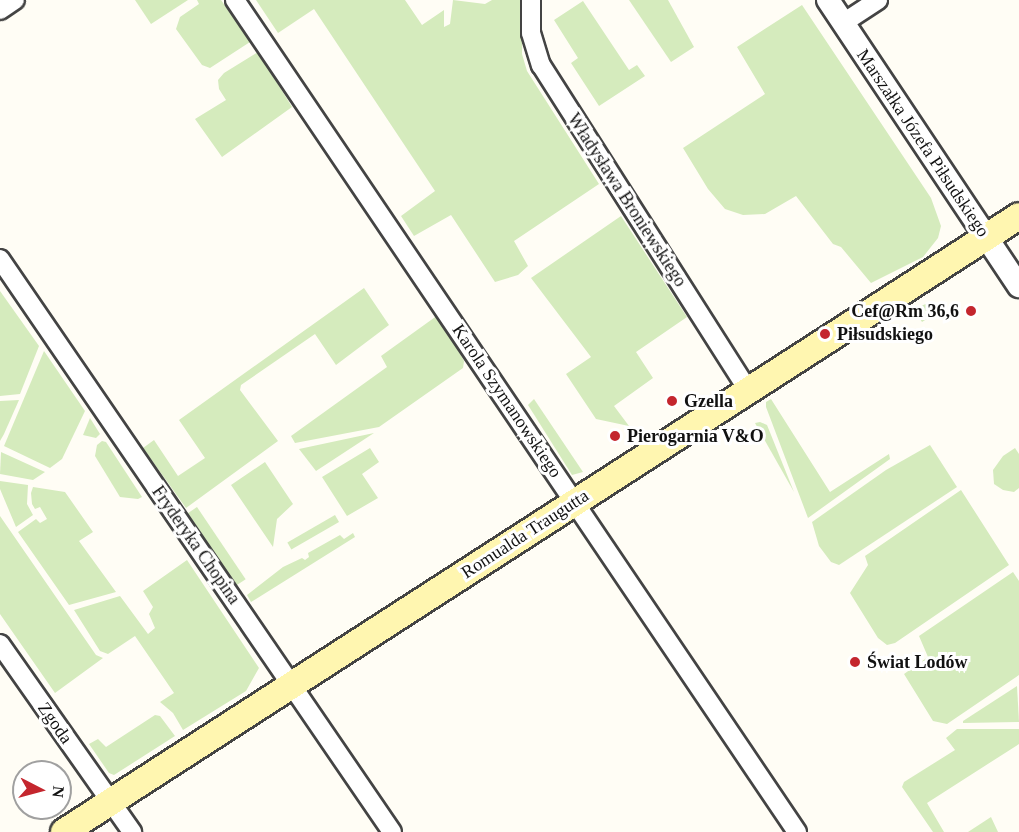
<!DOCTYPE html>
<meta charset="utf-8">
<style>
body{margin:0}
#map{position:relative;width:1019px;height:832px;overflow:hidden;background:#fffdf5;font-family:"Times New Roman",serif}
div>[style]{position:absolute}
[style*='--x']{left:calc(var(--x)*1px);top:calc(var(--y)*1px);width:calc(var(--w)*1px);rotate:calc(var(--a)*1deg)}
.green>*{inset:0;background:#d5ebbd;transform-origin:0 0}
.roads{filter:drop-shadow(2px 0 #444) drop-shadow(-2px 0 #444) drop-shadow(0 2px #444) drop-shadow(0 -2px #444)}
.minor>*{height:18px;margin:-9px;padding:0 9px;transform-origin:9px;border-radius:9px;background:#fff}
.tertiary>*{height:22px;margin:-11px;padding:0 11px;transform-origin:11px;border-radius:11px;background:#fff}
.secondary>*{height:26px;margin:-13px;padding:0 13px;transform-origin:13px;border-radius:13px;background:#fff6b0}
.dots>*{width:16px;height:16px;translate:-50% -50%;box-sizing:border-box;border:3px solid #fff;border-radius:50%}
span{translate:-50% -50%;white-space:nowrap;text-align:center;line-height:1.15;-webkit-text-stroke:6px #fff;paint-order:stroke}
.street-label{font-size:18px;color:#111}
.poi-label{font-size:18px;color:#111;font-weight:700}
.right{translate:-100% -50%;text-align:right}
.left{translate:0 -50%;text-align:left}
.north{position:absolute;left:12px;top:760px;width:60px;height:60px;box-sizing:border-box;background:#fff;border:2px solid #a0a0a0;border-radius:50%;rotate:96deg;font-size:16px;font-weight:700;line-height:24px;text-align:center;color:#111}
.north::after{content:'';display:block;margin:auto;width:21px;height:27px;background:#c4262e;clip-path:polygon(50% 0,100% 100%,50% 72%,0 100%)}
</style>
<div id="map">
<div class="green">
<div style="clip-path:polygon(135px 0,188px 0,151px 24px)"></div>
<div style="clip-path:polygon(197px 0,221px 0,250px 42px,210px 68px,202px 65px,176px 29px,180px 17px,199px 4px)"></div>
<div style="clip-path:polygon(256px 0,405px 0,422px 25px,444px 10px,444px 27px,450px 24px,453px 0,485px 4px,492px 0,523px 0,522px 54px,527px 71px,599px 184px,514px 241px,528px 266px,518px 275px,495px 282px,451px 215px,414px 236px,401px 216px,435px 191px,314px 9px,278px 33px)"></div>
<div style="clip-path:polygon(629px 0,668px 0,694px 47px,671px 62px)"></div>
<div style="clip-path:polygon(583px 1px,629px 70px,637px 65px,645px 76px,599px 106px,571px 63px,578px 58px,554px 20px)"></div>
<div style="clip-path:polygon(802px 5px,931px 198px,941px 226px,938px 238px,923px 257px,871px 283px,841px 247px,833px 244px,796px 196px,765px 214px,743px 215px,725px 209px,708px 189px,683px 148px,765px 94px,737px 47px)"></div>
<div style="clip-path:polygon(258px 52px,292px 107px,222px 157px,195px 119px,226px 100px,219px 89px,218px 80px,224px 73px)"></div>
<div style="clip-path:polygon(621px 216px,687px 317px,636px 352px,653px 378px,614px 406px,629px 426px,596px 419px,566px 374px,591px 357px,531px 278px)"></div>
<div style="clip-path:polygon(364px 288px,389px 325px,336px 365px,315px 334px,241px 385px,240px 390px,278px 441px,186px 508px,143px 448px,154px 440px,178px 476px,205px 458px,179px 420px)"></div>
<div style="clip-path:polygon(0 291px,39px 346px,20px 394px,0 396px)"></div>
<div style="clip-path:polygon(928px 303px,936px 313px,922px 322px,914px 309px)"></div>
<div style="clip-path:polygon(438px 315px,464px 361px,463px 368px,379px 427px,295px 443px,291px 436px,387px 367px,381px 356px)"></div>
<div style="clip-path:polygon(44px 351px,85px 411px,62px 459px,50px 468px,4px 446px)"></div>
<div style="clip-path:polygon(534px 399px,583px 472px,572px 475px,528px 405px)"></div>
<div style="clip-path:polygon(771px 399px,830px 492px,889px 454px,890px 459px,808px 518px,766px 407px,766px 402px)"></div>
<div style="clip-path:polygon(19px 400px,4px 434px,0 441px,0 401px)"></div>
<div style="clip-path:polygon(90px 418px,100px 434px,96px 438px,83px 435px)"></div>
<div style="clip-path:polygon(760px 422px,767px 425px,794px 492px,755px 423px)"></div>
<div style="clip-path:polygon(374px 433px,316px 471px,299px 449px)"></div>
<div style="clip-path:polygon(102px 441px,106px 442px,142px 497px,138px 499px,120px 497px,95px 456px,97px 445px)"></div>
<div style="clip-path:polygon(930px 445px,957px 487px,839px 565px,831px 562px,819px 546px,812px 522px,886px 470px)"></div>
<div style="clip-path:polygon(370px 448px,379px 462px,362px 474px,378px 498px,347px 516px,322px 477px)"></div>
<div style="clip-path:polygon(1015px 448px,1019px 454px,1019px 488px,1014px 492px,1003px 490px,994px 484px,993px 470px,1003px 456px)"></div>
<div style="clip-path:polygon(1px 452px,45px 472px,33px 480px,0 474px)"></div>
<div style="clip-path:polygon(265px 462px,293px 504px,277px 519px,273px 547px,231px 485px)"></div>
<div style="clip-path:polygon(0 481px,28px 485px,27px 504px,33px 515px,16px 527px,0 489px)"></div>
<div style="clip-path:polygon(33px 487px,65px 492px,93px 532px,79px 541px,116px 592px,69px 605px,18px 532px,36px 519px,40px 523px,47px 519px,40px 507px,35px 509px,32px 504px,31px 493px)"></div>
<div style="clip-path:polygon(961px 490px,1009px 565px,895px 643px,887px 645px,878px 638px,850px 593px,868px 565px,865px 556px)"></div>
<div style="left:197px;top:507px;width:87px;height:11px;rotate:56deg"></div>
<div style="left:335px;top:515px;width:8px;height:55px;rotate:60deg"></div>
<div style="clip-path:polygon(0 516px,96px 655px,103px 658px,55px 693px,0 614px)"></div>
<div style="clip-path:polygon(353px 533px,355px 537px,251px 602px,247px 595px,283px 567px,302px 558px,305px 560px,309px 557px,308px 553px,340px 535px,344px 539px)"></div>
<div style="clip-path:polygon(187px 560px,259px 668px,246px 691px,183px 730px,173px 713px,160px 702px,174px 693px,135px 636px,108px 654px,100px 651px,74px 610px,120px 596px,148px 634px,155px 628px,149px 614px,153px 607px,143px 591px)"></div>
<div style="clip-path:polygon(1013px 572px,1019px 581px,1019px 675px,947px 724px,933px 721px,904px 674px,928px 657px,919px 636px)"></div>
<div style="clip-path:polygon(1017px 686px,1019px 722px,963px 723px,963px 721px)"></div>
<div style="clip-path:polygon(155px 715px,160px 716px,175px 736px,114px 775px,109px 773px,89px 744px,98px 739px,106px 747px)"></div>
<div style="clip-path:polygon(957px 729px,1019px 729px,1019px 744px,927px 803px,944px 832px,933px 832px,902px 787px,904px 782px,955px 750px,946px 738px)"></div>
<div style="clip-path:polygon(991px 817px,998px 832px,968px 832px)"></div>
</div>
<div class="roads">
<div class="minor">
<div style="--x:235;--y:0;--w:1004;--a:55.96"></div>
<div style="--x:531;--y:0;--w:33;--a:90"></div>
<div style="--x:531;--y:33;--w:34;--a:73"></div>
<div style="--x:541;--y:65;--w:387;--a:57.5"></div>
<div style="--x:0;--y:10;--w:18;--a:-34"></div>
<div style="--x:843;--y:23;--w:42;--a:-33.3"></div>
<div style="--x:0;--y:259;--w:694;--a:55.62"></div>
<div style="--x:0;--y:644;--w:230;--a:54.9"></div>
</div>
<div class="tertiary">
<div style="--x:828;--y:0;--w:344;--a:56.3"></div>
</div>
<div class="secondary">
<div style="--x:64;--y:832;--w:1136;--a:-32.82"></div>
</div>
</div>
<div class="dots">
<div style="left:971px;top:311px;background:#c4262e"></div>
<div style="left:825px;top:334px;background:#c4262e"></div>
<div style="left:672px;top:401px;background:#c4262e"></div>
<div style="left:615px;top:436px;background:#c4262e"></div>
<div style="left:855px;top:662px;background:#c4262e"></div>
</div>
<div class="street-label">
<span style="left:923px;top:143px;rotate:56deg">Marszałka Józefa Piłsudskiego</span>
<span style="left:627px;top:200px;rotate:57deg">Władysława Broniewskiego</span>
<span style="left:507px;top:401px;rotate:56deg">Karola Szymanowskiego</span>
<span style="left:525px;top:534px;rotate:-33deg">Romualda Traugutta</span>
<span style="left:196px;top:545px;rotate:55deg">Fryderyka Chopina</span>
<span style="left:55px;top:723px;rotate:55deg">Zgoda</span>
</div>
<div class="poi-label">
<span class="right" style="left:959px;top:311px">Cef@Rm 36,6</span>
<span class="left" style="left:837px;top:334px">Piłsudskiego</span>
<span class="left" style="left:684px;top:401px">Gzella</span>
<span class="left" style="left:627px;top:436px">Pierogarnia V&amp;O</span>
<span class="left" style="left:867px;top:662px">Świat Lodów</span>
</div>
<div class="north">N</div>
</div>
